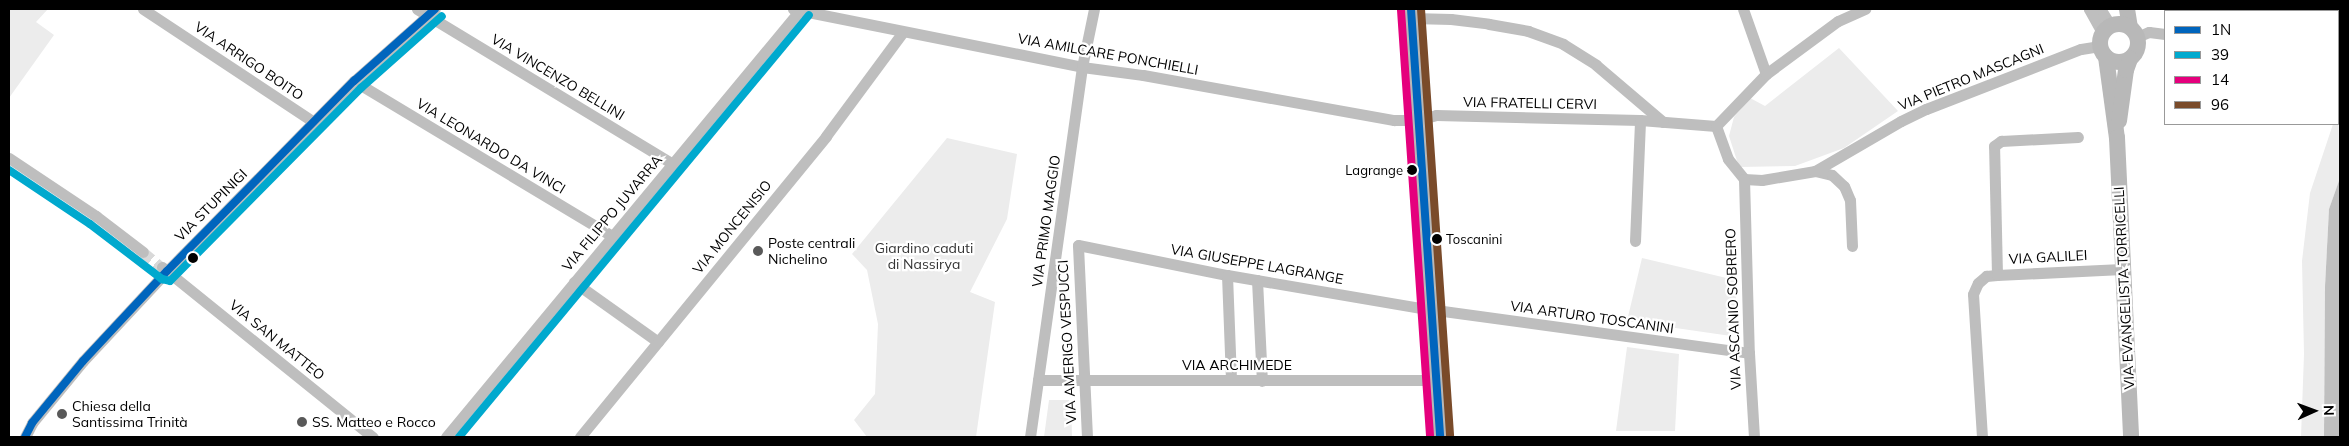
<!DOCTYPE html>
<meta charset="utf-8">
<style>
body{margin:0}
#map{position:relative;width:2349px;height:446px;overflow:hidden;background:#fff;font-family:Mulish,sans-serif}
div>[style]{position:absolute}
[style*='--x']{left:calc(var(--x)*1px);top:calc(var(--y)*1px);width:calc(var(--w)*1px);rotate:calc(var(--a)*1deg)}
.green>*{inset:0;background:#ececec}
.water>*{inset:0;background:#bfbfbf}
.street-tunnel>*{height:11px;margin-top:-5.5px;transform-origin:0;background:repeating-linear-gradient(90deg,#d9d9d9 0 11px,transparent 0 16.5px)}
.street>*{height:11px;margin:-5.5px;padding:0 5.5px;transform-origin:5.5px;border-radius:5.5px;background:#bebebe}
.secondary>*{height:16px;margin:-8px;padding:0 8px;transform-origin:8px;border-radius:8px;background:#b8b8b8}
.secondary>.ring{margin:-8px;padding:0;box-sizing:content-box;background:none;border:16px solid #b8b8b8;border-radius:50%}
.bus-1>*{height:8px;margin:-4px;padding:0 4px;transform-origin:4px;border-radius:4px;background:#0065bd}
.bus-2>*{height:8px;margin:-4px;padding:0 4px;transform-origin:4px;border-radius:4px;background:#00a9ce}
.bus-3>*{height:8px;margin:-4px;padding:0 4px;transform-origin:4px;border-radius:4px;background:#e5007d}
.bus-4>*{height:8px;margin:-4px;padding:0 4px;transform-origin:4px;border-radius:4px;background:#7a4b2a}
.dots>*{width:14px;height:14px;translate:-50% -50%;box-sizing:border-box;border:2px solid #fff;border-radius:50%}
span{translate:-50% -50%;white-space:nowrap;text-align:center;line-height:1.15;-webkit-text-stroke:4.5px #fff;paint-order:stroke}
.bus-label{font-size:13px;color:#000}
.right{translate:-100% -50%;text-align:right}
.left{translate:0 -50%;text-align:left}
.street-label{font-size:14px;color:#000}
.poi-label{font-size:14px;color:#000}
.park-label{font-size:14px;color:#333}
.frame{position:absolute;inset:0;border:10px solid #000;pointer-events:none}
.legend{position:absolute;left:2164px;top:10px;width:175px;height:115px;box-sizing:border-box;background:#fff;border:1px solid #999;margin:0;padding:6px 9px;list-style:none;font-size:15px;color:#000}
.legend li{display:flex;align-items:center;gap:10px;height:25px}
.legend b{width:25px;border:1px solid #999}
.north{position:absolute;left:2289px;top:386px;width:50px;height:50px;-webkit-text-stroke:4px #fff;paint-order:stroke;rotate:88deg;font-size:14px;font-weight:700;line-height:20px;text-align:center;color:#000}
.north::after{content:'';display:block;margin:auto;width:18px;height:22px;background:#000;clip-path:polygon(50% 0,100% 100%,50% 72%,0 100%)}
</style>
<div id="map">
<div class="green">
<div style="clip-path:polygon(9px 9px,48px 9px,36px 22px,54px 35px,9px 98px)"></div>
<div style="clip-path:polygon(1839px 48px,1898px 111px,1844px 148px,1795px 166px,1739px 167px,1729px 136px,1734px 117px,1750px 98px,1765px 106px)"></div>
<div style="clip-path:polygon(2340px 105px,2340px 178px,2329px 209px,2325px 287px,2324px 437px,2301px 437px,2304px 354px,2302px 261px,2310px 193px,2333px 124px,2338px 124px,2338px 108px)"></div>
<div style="clip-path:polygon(947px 138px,1017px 154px,1007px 219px,970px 292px,995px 302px,976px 437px,867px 437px,854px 420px,875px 394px,878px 324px,867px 270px,852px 254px)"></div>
<div style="clip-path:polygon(1642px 258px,1735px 280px,1738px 337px,1627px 321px)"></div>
<div style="clip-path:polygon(1627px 347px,1679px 354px,1675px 431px,1616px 431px)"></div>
<div style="clip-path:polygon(1049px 400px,1071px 400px,1072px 437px,1044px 437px)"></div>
</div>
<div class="water">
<div style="clip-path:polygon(2340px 178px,2340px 437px,2324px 437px,2325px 287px,2329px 209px)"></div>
</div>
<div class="street-tunnel">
<div style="--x:143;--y:252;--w:23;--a:40"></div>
</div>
<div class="street">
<div style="--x:143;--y:9;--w:205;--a:33.5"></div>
<div style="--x:417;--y:9;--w:299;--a:31.2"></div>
<div style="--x:793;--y:9;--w:295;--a:11.3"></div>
<div style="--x:1082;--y:67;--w:62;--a:7.5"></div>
<div style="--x:1143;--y:75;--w:255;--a:10.2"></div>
<div style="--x:1394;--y:120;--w:25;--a:0"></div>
<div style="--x:1419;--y:120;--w:18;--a:-16"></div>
<div style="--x:1436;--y:115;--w:204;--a:1.4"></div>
<div style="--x:1640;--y:120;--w:76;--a:4.5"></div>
<div style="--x:1716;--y:126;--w:35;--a:70"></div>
<div style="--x:1728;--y:159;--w:26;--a:51"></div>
<div style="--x:1743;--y:9;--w:69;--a:70.5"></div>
<div style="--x:2089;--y:9;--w:12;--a:5"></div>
<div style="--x:2101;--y:10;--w:19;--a:58"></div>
<div style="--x:2089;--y:9;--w:29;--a:61"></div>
<div style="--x:2297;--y:11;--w:2;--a:-90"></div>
<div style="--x:1411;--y:18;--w:40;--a:1.4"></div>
<div style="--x:1451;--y:19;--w:38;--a:7"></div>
<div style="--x:1489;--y:24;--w:40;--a:10"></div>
<div style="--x:1528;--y:31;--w:37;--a:20"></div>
<div style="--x:1563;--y:44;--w:39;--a:32"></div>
<div style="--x:1596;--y:65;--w:88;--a:40.4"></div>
<div style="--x:2137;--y:37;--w:13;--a:-23"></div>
<div style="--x:2149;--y:32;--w:16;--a:7"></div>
<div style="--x:354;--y:81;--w:301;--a:31"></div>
<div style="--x:1716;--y:126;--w:72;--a:-46.1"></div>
<div style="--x:1766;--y:74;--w:89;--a:-36.4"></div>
<div style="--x:1838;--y:21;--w:30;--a:-24"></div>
<div style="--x:9;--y:158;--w:105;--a:33.7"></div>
<div style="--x:96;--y:216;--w:59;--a:37.5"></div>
<div style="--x:1815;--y:171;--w:17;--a:13"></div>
<div style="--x:1832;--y:175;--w:16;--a:43"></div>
<div style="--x:1844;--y:186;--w:15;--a:67"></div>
<div style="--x:1850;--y:200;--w:46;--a:87.5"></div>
<div style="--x:1744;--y:179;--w:18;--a:3"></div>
<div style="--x:1762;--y:180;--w:54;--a:-9.6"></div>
<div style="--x:1815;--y:171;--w:99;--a:-30.2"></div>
<div style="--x:1901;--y:121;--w:28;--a:-26"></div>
<div style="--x:1926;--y:109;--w:166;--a:-21.2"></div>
<div style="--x:2081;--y:49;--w:19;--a:-9"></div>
<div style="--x:1744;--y:179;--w:174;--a:88.4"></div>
<div style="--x:1749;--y:353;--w:84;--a:86.6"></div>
<div style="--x:1635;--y:241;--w:121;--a:-87.6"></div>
<div style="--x:162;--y:267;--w:271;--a:38.9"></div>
<div style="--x:1227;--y:275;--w:105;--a:87.8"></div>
<div style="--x:1997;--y:275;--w:129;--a:-91.3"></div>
<div style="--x:1994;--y:146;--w:9;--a:-36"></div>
<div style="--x:2001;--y:141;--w:77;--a:-3"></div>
<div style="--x:1257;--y:280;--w:101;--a:87.2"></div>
<div style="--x:574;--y:282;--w:103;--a:35.5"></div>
<div style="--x:1038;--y:380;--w:398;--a:0"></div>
<div style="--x:25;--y:437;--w:16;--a:-63"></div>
<div style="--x:32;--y:423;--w:80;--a:-50.6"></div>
<div style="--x:83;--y:361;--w:123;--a:-47"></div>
<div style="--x:167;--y:271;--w:267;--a:-45.5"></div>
<div style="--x:354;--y:81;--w:108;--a:-41.6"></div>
<div style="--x:446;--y:437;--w:556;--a:-50.33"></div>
<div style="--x:580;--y:437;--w:389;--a:-50.7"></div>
<div style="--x:826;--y:136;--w:129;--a:-53.5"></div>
<div style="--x:1030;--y:437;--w:374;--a:-82"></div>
<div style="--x:1082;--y:67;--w:59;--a:-78.3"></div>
<div style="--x:1087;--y:437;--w:192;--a:-92.7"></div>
<div style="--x:1078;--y:245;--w:152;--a:11.4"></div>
<div style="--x:1227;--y:275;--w:197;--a:9.7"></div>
<div style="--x:1421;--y:308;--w:331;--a:7.8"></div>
<div style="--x:1982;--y:437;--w:143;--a:-93.6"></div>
<div style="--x:1973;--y:294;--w:12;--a:-66"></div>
<div style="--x:1978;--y:283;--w:11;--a:-41"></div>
<div style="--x:1986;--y:276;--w:11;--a:-5"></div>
<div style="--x:1997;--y:275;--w:125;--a:-2.7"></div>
</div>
<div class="secondary">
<div style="--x:1411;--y:9;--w:429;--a:86.1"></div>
<div style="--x:2127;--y:9;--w:18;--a:81"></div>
<div class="ring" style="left:2100px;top:24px;width:22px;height:22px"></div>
<div style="--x:2106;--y:57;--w:82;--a:82.3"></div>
<div style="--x:2117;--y:138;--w:299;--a:87.3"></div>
<div style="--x:2119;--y:121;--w:51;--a:-82.2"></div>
<div style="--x:2126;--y:70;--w:12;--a:-70"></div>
</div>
<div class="bus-1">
<div style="--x:1411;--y:9;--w:429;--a:86.1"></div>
<div style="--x:25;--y:437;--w:16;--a:-63"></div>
<div style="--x:32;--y:423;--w:80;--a:-50.6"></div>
<div style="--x:83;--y:361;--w:123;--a:-47"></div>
<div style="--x:167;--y:271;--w:267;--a:-45.5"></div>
<div style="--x:354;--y:81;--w:108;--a:-41.6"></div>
</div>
<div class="bus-2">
<div style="--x:9;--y:170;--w:97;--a:33.7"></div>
<div style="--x:90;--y:224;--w:91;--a:37.4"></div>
<div style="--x:162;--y:279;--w:8;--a:14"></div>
<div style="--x:170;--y:281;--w:272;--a:-45.3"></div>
<div style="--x:361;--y:88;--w:108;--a:-41.6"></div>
<div style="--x:459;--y:437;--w:548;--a:-50.33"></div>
</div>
<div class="bus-3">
<div style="--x:1401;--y:10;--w:428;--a:86.1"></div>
</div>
<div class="bus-4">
<div style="--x:1421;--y:9;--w:428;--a:86.1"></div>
</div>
<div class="dots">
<div style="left:1412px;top:170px;background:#000"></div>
<div style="left:1437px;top:239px;background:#000"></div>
<div style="left:758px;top:251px;background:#595959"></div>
<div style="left:193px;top:258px;background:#000"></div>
<div style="left:62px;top:414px;background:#595959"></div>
<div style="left:302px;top:422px;background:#595959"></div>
</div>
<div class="bus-label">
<span class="right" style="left:1403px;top:170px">Lagrange</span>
<span class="left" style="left:1446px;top:239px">Toscanini</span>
</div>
<div class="street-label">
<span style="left:1108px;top:54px;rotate:10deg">VIA AMILCARE PONCHIELLI</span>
<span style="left:249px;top:61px;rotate:34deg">VIA ARRIGO BOITO</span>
<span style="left:558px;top:77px;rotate:31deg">VIA VINCENZO BELLINI</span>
<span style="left:1971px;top:77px;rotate:-22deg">VIA PIETRO MASCAGNI</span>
<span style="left:1530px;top:103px;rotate:1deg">VIA FRATELLI CERVI</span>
<span style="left:491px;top:146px;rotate:31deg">VIA LEONARDO DA VINCI</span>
<span style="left:211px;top:205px;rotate:-45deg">VIA STUPINIGI</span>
<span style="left:612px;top:213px;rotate:-50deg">VIA FILIPPO JUVARRA</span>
<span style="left:1046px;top:221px;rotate:-82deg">VIA PRIMO MAGGIO</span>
<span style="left:732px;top:227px;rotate:-51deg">VIA MONCENISIO</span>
<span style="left:2048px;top:257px;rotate:-3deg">VIA GALILEI</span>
<span style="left:1257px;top:264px;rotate:10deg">VIA GIUSEPPE LAGRANGE</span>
<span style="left:2124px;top:288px;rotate:-93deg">VIA EVANGELISTA TORRICELLI</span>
<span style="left:1733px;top:309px;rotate:-92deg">VIA ASCANIO SOBRERO</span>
<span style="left:1592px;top:317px;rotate:8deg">VIA ARTURO TOSCANINI</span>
<span style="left:277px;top:340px;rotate:39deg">VIA SAN MATTEO</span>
<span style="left:1067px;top:342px;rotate:-93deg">VIA AMERIGO VESPUCCI</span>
<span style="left:1237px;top:365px">VIA ARCHIMEDE</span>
</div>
<div class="poi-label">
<span class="left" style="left:768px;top:251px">Poste centrali<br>Nichelino</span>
<span class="left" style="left:72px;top:414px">Chiesa della<br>Santissima Trinità</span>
<span class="left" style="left:312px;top:422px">SS. Matteo e Rocco</span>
</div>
<div class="park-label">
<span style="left:924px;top:256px">Giardino caduti<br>di Nassirya</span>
</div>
<div class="frame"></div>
<ul class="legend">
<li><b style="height:6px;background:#0065bd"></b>1N</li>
<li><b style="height:6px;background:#00a9ce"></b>39</li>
<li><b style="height:6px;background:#e5007d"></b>14</li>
<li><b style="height:6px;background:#7a4b2a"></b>96</li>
</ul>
<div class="north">N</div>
</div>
